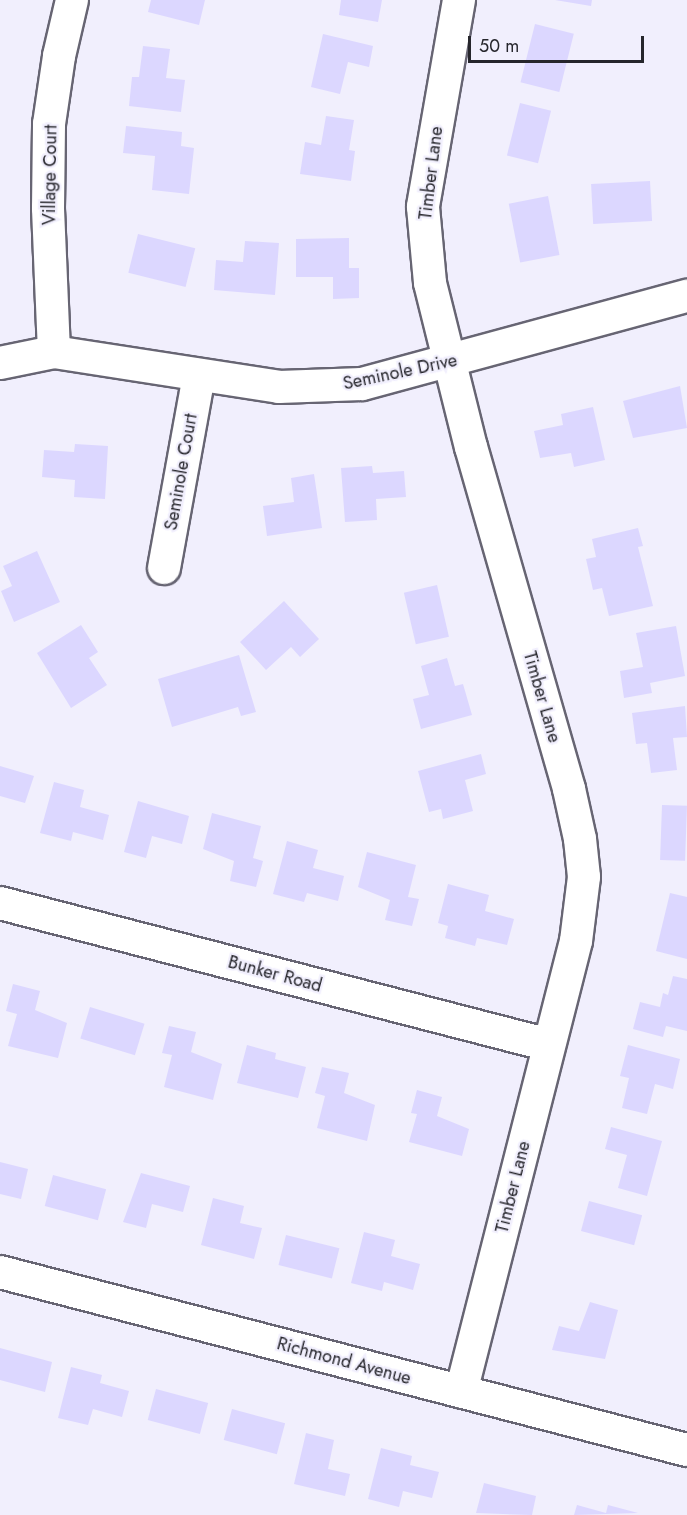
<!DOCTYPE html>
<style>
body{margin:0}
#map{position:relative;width:687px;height:1515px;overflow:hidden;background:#f1effd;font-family:Jost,sans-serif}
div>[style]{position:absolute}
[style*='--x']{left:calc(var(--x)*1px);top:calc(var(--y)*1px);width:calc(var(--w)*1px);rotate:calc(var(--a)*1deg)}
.building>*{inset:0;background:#dcd7ff;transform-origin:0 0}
.roads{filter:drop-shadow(2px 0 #676573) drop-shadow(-2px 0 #676573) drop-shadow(0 2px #676573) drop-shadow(0 -2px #676573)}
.minor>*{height:32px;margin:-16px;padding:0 16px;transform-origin:16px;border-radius:16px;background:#fff}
span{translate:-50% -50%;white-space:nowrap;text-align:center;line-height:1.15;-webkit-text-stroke:4.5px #f1effd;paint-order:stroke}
.street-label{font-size:18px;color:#26262c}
.scale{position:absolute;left:468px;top:36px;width:176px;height:27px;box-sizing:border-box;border:3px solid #26262c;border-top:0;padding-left:8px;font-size:18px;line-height:21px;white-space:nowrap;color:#26262c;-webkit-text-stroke:4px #f1effd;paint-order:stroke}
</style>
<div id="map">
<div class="building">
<div style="clip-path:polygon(151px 0,205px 0,199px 25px,148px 12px)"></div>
<div style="clip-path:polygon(341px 0,382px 0,378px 22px,339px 15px)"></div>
<div style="clip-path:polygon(555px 0,592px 0,591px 6px)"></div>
<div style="left:535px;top:24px;width:40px;height:60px;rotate:14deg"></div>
<div style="clip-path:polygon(323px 34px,373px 46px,369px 67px,348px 62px,340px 94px,311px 87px)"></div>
<div style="clip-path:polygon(143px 46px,170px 49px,166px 78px,185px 80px,181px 112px,129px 106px,132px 77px,139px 77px)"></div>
<div style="left:520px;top:103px;width:32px;height:54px;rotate:14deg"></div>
<div style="clip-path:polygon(326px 116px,354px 120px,349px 150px,355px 151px,351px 181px,300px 174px,305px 142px,321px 145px)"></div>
<div style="clip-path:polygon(126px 126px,182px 132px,181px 146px,194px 148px,189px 194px,152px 190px,155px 156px,123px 153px)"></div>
<div style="left:650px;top:181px;width:40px;height:59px;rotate:87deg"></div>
<div style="left:548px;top:196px;width:60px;height:40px;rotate:79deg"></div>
<div style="left:138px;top:234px;width:59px;height:40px;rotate:14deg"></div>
<div style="clip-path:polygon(349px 238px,349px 268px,359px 268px,359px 298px,333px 299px,333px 277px,296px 277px,296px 239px)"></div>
<div style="clip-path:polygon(245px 241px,279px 243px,275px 295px,214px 290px,216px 260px,243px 262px)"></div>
<div style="clip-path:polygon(680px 386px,687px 428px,633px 438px,623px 401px)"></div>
<div style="clip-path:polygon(593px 407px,605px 460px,574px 467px,571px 453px,540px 458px,534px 431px,563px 425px,561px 414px)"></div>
<div style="clip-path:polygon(75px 444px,108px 446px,105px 499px,74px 497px,75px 480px,42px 477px,44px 450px,74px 452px)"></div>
<div style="clip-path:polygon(372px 466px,373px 473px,404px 471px,406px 497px,376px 499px,377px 520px,345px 522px,341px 468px)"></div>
<div style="clip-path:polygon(314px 474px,322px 528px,267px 536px,263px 506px,294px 502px,291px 478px)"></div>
<div style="clip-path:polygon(638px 528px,643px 546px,638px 547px,653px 606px,609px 616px,602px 588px,593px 590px,586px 559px,596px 557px,592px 539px)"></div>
<div style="clip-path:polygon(37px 551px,60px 602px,14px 622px,1px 591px,12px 586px,3px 566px)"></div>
<div style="left:437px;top:585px;width:53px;height:34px;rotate:77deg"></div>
<div style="clip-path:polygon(284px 601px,319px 639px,300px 657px,291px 647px,266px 670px,240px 642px)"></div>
<div style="clip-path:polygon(81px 625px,98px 652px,89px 658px,107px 685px,71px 708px,37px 653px)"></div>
<div style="clip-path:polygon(676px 626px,685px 676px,650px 683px,652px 693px,624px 698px,620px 671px,643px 667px,636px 633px)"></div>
<div style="clip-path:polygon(239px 655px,256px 712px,241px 716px,238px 707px,172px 727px,158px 679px)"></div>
<div style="clip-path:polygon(447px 658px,455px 686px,463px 684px,472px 715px,421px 729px,413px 699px,429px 695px,421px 666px)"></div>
<div style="clip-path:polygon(685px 706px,687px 737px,673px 738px,677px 770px,651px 773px,647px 743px,636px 744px,632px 713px)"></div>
<div style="clip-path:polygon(481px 754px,486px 774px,465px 780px,473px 811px,443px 819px,441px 809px,429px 812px,418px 771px)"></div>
<div style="clip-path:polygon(0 766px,34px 776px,25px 803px,0 796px)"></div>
<div style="clip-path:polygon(54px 782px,84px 790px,80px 807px,109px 815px,103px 840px,73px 832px,71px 841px,40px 833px)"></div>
<div style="clip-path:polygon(138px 801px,189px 816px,182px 844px,152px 836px,146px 858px,124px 852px)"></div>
<div style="left:662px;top:805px;width:25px;height:55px;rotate:2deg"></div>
<div style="clip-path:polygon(212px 813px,261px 826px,253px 858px,263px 861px,256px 887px,230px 881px,234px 861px,203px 849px)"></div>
<div style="clip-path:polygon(287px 841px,318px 850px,313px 868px,344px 876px,338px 901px,307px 893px,304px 902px,273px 894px)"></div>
<div style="clip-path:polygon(367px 852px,416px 865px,408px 897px,419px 899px,412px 926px,385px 920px,390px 900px,358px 887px)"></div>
<div style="clip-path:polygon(448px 884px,489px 895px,485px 911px,514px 919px,507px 945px,477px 938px,475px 946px,445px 938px,448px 926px,438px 923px)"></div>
<div style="clip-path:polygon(670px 893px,687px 897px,687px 959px,656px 951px)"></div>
<div style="clip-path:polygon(673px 976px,687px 979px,687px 1031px,666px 1026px,663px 1037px,633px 1029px,640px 1002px,660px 1007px,663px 993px,668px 995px)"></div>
<div style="clip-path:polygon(13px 984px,40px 991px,35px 1010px,67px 1023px,58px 1058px,8px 1046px,17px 1014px,6px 1011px)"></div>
<div style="left:90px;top:1007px;width:57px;height:33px;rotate:17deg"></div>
<div style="clip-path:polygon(169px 1026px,196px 1032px,191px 1052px,222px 1064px,213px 1100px,164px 1087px,172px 1055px,162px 1053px)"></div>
<div style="clip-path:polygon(247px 1045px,276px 1053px,275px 1059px,306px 1067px,298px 1098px,237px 1083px)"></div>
<div style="clip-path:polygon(628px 1045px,680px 1059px,673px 1089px,655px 1084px,647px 1114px,622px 1108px,629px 1078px,620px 1076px)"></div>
<div style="clip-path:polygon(322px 1067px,349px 1073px,344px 1093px,375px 1105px,367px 1141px,317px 1128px,325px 1096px,315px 1093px)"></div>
<div style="clip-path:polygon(417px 1090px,442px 1097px,437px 1116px,469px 1129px,462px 1156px,409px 1142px,417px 1114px,411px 1113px)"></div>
<div style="clip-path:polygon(611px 1127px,662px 1141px,647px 1196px,618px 1188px,627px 1155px,605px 1149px)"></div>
<div style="clip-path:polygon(0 1162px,28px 1169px,21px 1199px,0 1194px)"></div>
<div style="clip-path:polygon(141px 1173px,190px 1186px,183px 1212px,152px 1204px,146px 1228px,123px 1222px)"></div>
<div style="left:53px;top:1175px;width:55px;height:32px;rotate:15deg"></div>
<div style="clip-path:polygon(213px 1198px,244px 1206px,240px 1223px,262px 1228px,254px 1259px,201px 1245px)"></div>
<div style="left:589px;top:1201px;width:55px;height:31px;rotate:15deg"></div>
<div style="clip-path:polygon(364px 1232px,395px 1240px,391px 1256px,420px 1264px,413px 1290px,384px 1282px,382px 1291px,351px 1283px)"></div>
<div style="left:286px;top:1235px;width:55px;height:31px;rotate:14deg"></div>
<div style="clip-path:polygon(590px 1302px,618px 1310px,605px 1359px,552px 1350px,559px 1326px,579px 1331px)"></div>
<div style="clip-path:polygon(0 1348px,52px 1362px,45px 1392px,0 1380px)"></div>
<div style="clip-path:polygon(71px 1367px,102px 1375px,100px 1383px,129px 1391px,122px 1417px,93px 1409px,88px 1425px,58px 1418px)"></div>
<div style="left:156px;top:1389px;width:54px;height:32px;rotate:15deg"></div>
<div style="left:232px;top:1409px;width:55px;height:32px;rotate:15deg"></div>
<div style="clip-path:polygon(306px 1433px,334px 1440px,328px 1469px,350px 1474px,345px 1496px,294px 1484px)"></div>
<div style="clip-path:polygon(381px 1448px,412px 1456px,410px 1465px,439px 1472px,432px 1498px,403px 1491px,399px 1507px,368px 1499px)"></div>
<div style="clip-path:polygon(484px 1483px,536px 1496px,532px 1515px,476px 1513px)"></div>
<div style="clip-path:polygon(577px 1505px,606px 1513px,608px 1505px,638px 1513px,574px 1515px)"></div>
</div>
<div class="roads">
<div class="minor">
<div style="--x:459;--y:0;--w:210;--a:99.9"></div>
<div style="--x:423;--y:207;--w:76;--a:84.7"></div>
<div style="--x:430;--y:283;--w:169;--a:76"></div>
<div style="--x:471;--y:447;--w:356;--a:74"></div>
<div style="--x:569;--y:789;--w:51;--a:77.6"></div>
<div style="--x:580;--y:839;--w:38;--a:84"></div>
<div style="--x:584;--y:877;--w:64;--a:97.1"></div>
<div style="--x:576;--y:941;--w:465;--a:104.3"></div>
<div style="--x:54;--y:352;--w:144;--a:-92.4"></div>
<div style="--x:48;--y:208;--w:84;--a:-89.3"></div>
<div style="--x:49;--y:124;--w:69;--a:-81.6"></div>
<div style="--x:59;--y:56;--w:57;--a:-76.9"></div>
<div style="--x:0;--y:363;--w:55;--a:-11.5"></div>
<div style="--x:54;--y:352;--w:228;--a:8.8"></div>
<div style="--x:279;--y:387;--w:83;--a:-2.1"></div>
<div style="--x:362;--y:384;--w:337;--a:-15.2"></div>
<div style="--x:164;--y:568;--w:196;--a:-79.7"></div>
<div style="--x:0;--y:903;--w:567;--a:14.5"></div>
<div style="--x:0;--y:1272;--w:710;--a:14.53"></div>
</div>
</div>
<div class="street-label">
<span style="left:431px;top:173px;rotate:-83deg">Timber Lane</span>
<span style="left:50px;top:175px;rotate:-89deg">Village Court</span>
<span style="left:400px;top:372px;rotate:-12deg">Seminole Drive</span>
<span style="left:181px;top:472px;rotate:-80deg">Seminole Court</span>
<span style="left:542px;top:697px;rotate:74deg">Timber Lane</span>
<span style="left:275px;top:974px;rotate:15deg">Bunker Road</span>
<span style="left:513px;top:1187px;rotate:-76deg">Timber Lane</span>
<span style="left:344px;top:1361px;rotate:15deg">Richmond Avenue</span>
</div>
<div class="scale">50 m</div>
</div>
